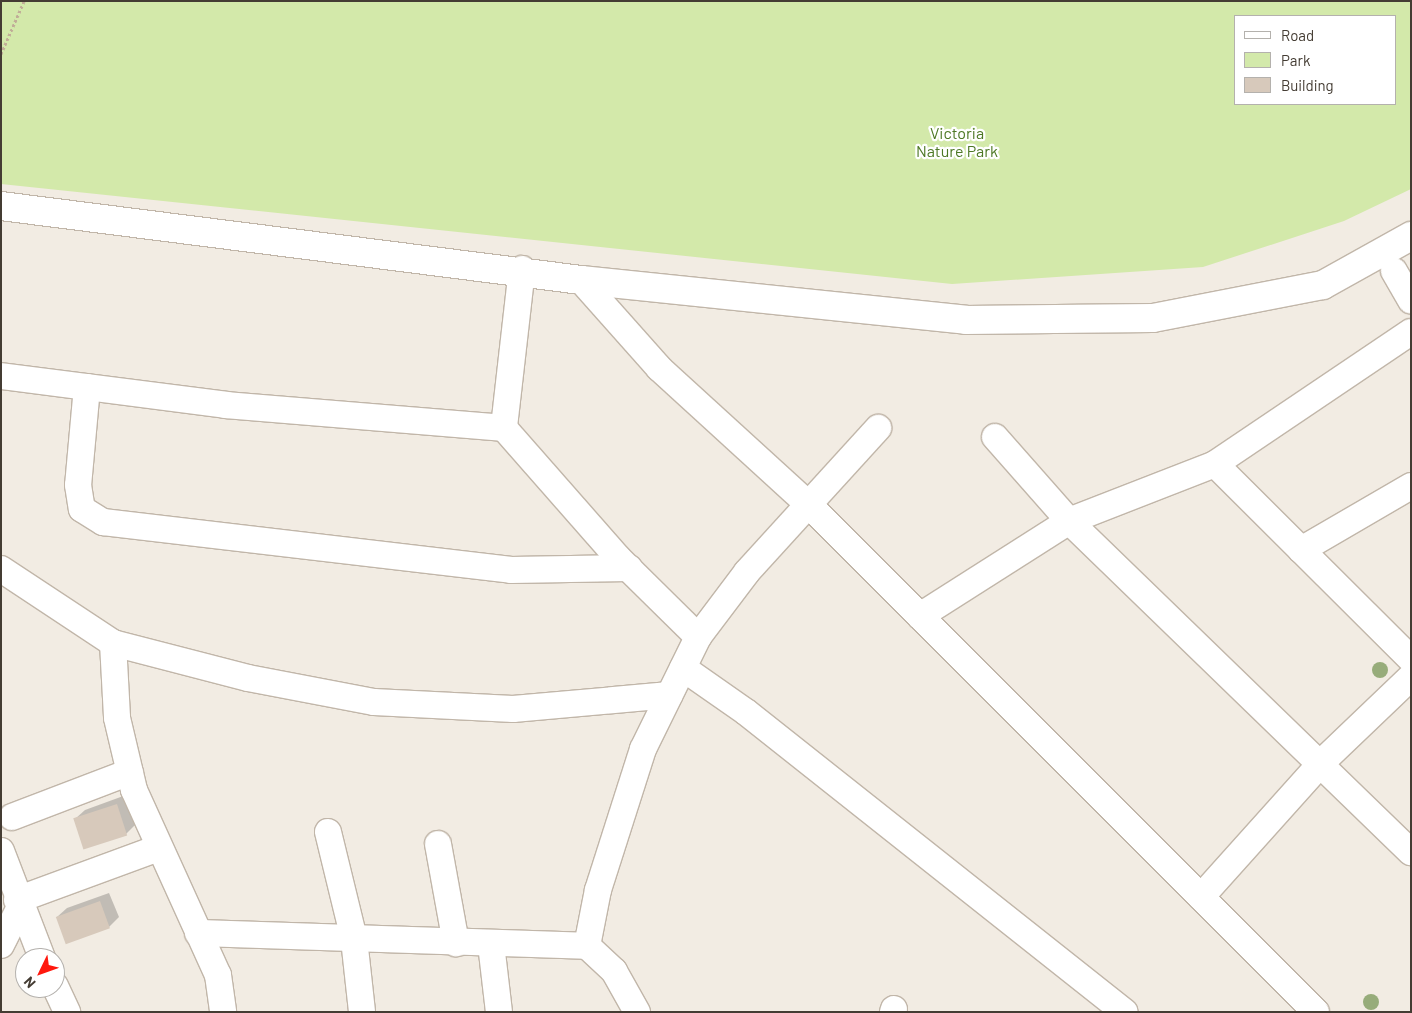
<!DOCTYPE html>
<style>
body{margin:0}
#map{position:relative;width:1412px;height:1013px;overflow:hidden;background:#f2ece3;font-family:Barlow,sans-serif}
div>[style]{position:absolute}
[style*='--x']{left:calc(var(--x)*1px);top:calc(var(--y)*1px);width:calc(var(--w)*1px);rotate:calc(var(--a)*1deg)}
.green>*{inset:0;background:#d3e9aa}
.shadow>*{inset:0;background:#0003}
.building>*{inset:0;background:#d7c9bb;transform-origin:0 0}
.path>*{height:3px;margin-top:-1.5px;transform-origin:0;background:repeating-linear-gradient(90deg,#c0ad97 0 2.5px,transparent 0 5px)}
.roads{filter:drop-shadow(1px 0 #c1b6a9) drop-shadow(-1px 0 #c1b6a9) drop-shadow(0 1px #c1b6a9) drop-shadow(0 -1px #c1b6a9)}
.minor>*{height:26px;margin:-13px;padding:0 13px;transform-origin:13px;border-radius:13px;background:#fff}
.tertiary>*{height:28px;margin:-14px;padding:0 14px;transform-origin:14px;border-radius:14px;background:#fff}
.trees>*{width:16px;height:16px;margin:-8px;border-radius:50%;background:#97ac7a}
span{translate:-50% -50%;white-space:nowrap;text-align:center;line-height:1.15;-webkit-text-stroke:4.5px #fff;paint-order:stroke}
.park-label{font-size:16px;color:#4d7825}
.frame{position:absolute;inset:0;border:2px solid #443c33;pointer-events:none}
.legend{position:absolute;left:1234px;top:15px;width:162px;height:90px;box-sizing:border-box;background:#fff;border:1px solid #b4b1ad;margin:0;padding:6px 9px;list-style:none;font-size:15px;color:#443c33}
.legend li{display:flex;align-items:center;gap:10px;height:25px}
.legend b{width:25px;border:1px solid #b4b1ad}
.north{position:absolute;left:15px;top:948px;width:50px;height:50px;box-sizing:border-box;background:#fff;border:1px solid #b4b1ad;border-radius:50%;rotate:228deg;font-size:14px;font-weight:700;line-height:20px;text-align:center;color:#443c33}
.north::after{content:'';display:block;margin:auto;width:18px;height:22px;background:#ff180e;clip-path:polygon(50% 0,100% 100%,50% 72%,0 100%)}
</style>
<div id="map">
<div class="green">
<div style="clip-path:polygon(evenodd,1px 1px,1411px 1px,1411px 189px,1344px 221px,1203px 267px,952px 284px,1px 184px,1px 1px,1236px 16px,1396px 16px,1396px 104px,1236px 104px,1236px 16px)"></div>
</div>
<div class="shadow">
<div style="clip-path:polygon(126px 795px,136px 824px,126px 834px,75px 819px,85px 810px)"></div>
<div style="clip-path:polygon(109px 893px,119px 917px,109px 927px,57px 917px,67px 908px)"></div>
</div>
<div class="building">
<div style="left:117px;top:804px;width:33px;height:46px;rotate:72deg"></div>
<div style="left:100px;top:901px;width:29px;height:47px;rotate:70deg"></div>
</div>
<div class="path">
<div style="--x:1;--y:54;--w:58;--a:-66.5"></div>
</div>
<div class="roads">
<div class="minor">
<div style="--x:522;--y:269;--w:160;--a:96.5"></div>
<div style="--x:504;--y:428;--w:174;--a:48.7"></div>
<div style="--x:619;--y:559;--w:111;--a:44.6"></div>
<div style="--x:1394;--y:271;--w:34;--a:60"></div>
<div style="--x:581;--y:280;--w:118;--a:48.4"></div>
<div style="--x:659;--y:368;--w:203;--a:42.4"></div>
<div style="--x:809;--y:505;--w:717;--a:45"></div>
<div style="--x:1;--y:376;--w:227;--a:7.3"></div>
<div style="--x:226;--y:405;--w:279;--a:4.7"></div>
<div style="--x:87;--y:387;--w:98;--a:95.2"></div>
<div style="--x:78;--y:485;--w:24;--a:81"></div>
<div style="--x:82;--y:509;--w:25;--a:32"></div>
<div style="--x:103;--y:522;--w:411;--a:6.7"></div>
<div style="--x:511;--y:570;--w:118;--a:-1"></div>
<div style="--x:995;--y:437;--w:112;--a:48.6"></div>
<div style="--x:1069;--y:521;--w:476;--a:44.1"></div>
<div style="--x:1215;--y:464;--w:276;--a:44.9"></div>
<div style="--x:1301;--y:550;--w:127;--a:-30.2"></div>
<div style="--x:1;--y:569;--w:134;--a:33.5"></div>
<div style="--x:113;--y:643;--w:75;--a:86.9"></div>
<div style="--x:117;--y:718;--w:74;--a:76.7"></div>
<div style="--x:134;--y:790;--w:203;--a:65.6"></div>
<div style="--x:218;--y:975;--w:37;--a:82"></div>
<div style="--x:920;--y:616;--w:177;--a:-32.5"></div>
<div style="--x:1069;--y:521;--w:157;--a:-21.3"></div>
<div style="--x:1215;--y:464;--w:236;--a:-34"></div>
<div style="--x:113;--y:643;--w:139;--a:14.5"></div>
<div style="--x:248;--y:678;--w:128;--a:10.8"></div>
<div style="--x:374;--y:702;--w:139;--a:2.9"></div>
<div style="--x:513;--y:709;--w:157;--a:-5.1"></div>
<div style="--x:683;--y:668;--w:77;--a:34.9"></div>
<div style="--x:746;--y:712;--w:483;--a:38.4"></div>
<div style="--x:12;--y:817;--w:126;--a:-20.9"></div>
<div style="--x:328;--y:832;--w:110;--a:76.3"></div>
<div style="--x:354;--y:939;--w:73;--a:83.7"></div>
<div style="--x:438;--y:844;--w:101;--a:79.7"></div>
<div style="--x:1;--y:851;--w:115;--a:69"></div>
<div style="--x:1201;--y:897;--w:181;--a:-48.1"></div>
<div style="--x:1322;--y:762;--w:123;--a:-43.7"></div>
<div style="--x:17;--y:900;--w:150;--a:-20.2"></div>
<div style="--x:198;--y:933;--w:389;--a:1.9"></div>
<div style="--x:491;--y:944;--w:68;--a:83.3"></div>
<div style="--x:1;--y:945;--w:42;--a:-63.4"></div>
<div style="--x:55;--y:986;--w:29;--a:65"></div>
<div style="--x:637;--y:1012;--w:47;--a:-119.3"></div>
<div style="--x:614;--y:971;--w:37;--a:-137"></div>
<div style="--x:587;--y:946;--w:57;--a:-78.9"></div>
<div style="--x:598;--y:890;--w:148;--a:-72.3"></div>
<div style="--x:643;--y:749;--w:125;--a:-63.8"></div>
<div style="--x:698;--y:637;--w:81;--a:-53"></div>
<div style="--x:747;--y:572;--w:195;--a:-47.7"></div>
<div style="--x:893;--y:1012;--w:3;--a:-72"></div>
</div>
<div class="tertiary">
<div style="--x:1;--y:206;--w:585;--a:7.27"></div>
<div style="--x:581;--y:280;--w:387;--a:5.9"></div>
<div style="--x:966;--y:320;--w:187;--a:-0.6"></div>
<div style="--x:1153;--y:318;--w:173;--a:-11"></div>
<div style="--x:1323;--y:285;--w:101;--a:-29.1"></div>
</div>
</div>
<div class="trees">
<div style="left:1380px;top:670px"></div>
<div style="left:1371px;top:1002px"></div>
</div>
<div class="park-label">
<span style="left:957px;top:142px">Victoria<br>Nature Park</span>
</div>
<div class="frame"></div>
<ul class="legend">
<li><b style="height:6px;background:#fff"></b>Road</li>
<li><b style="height:14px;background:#d3e9aa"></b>Park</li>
<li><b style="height:14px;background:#d7c9bb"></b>Building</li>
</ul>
<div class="north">N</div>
</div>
